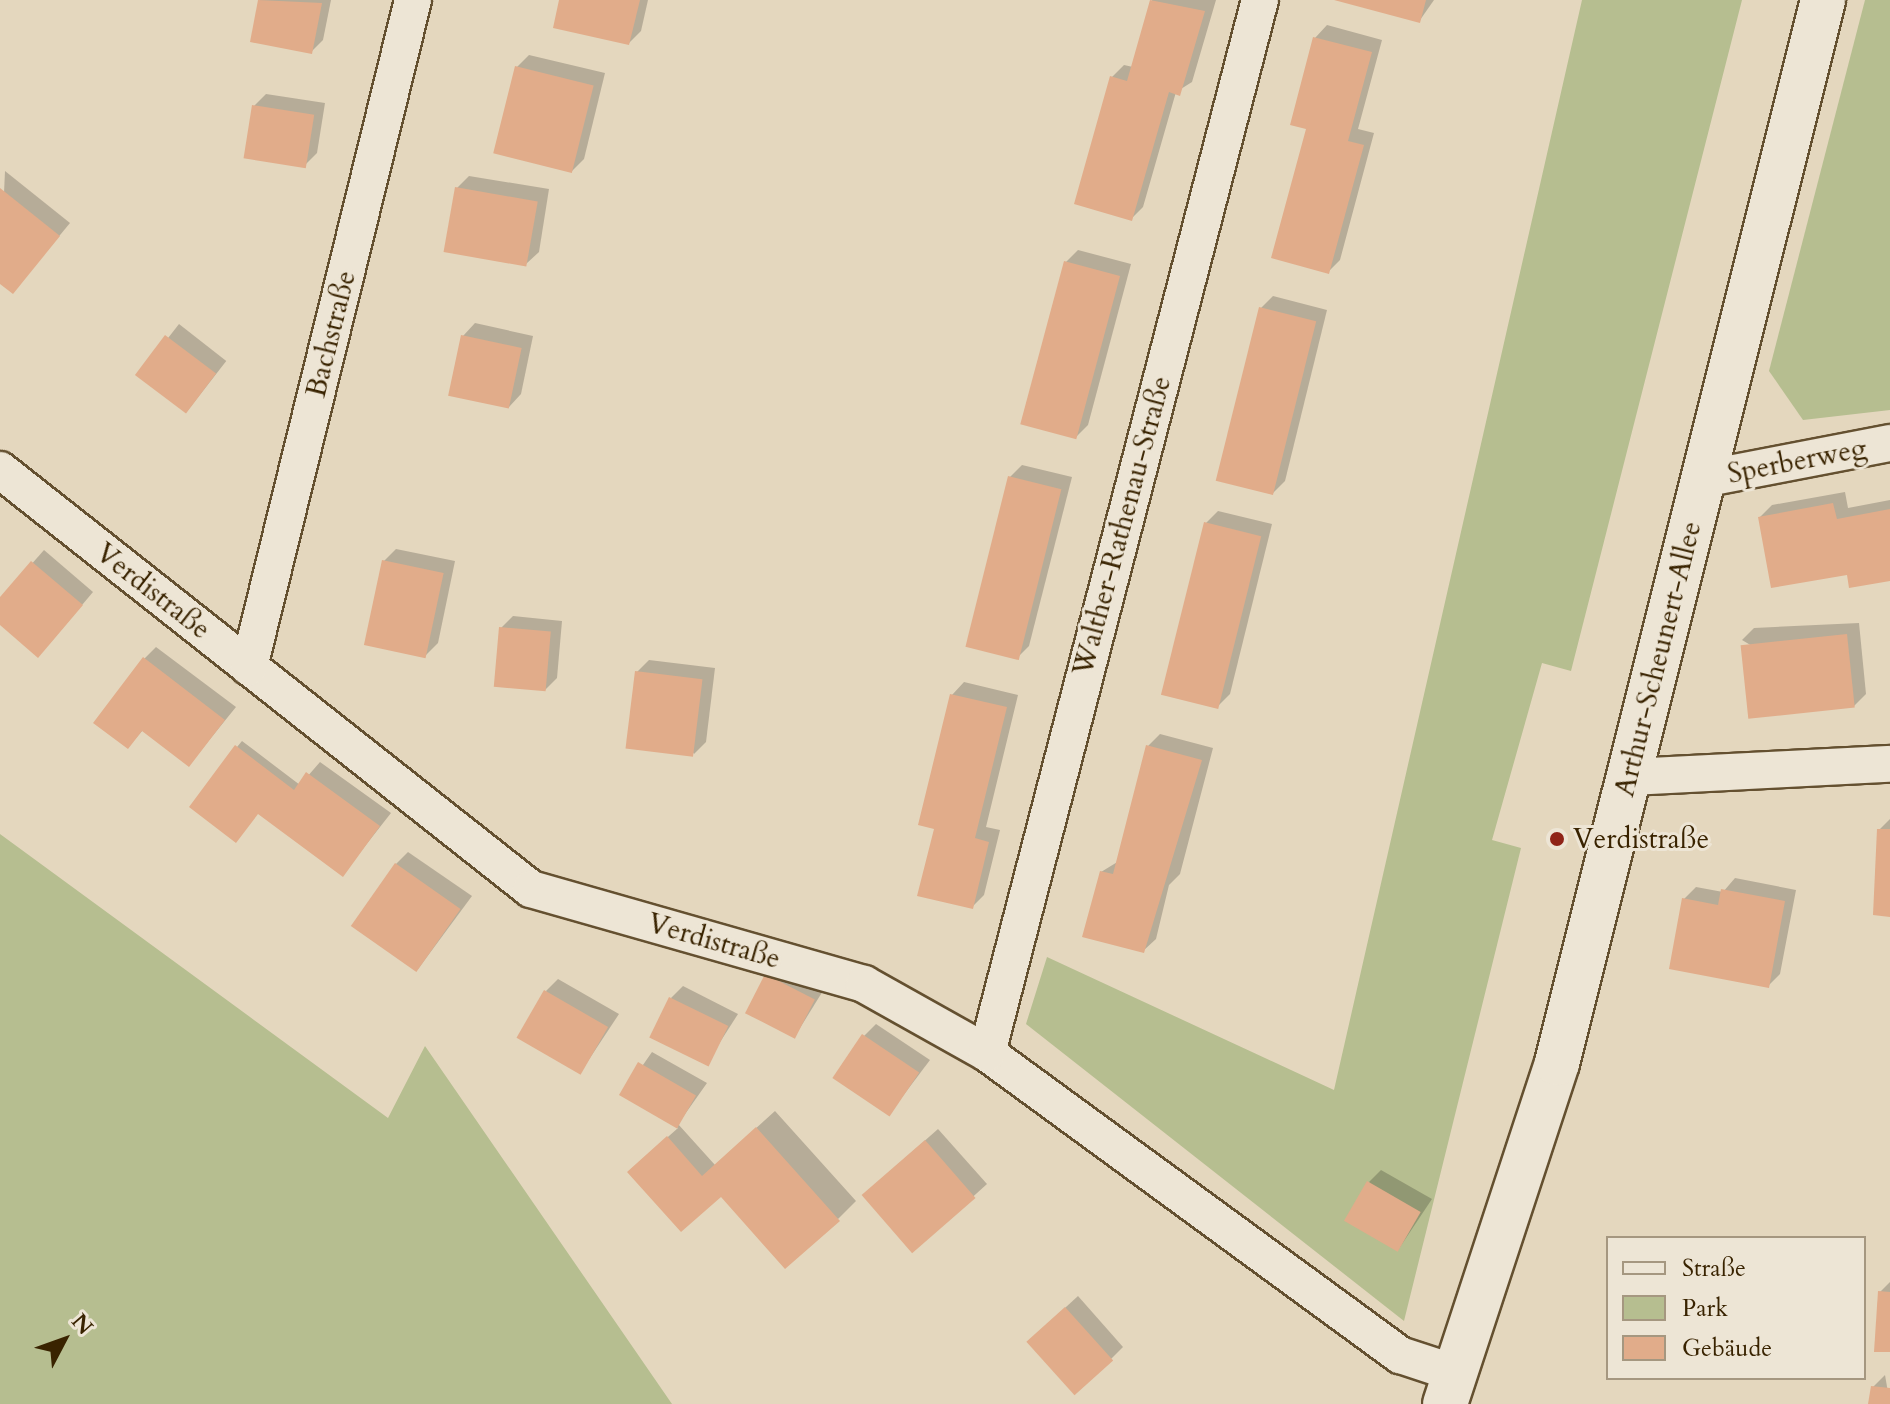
<!DOCTYPE html>
<meta charset="utf-8">
<style>
body{margin:0}
#map{position:relative;width:1890px;height:1404px;overflow:hidden;background:#e4d7be;font-family:Cardo,serif}
div>[style]{position:absolute}
[style*='--x']{left:calc(var(--x)*1px);top:calc(var(--y)*1px);width:calc(var(--w)*1px);rotate:calc(var(--a)*1deg)}
.green>*{inset:0;background:#b6be90}
.shadow>*{inset:0;background:#0003;transform-origin:0 0}
.building>*{inset:0;background:#e1ac8a;transform-origin:0 0}
.roads{filter:drop-shadow(2px 0 #645030) drop-shadow(-2px 0 #645030) drop-shadow(0 2px #645030) drop-shadow(0 -2px #645030)}
.street>*{height:36px;margin:-18px;padding:0 18px;transform-origin:18px;border-radius:18px;background:#ede5d5}
.secondary>*{height:44px;margin:-22px;padding:0 22px;transform-origin:22px;border-radius:22px;background:#ede5d5}
.dots>*{width:22px;height:22px;translate:-50% -50%;box-sizing:border-box;border:4px solid #ede5d5;border-radius:50%}
span{translate:-50% -50%;white-space:nowrap;text-align:center;line-height:1.15;-webkit-text-stroke:6px #ede5d5;paint-order:stroke}
.street-label{font-size:28px;color:#392300}
.poi-label{font-size:28px;color:#392300}
.left{translate:0 -50%;text-align:left}
.legend{position:absolute;left:1606px;top:1236px;width:260px;height:144px;box-sizing:border-box;background:#ede5d5;border:2px solid #a59780;margin:0;padding:10px 14px;list-style:none;font-size:24px;color:#392300}
.legend li{display:flex;align-items:center;gap:16px;height:40px}
.legend b{width:40px;border:2px solid #a59780}
.north{position:absolute;left:24px;top:1300px;width:80px;height:80px;-webkit-text-stroke:6px #ede5d5;paint-order:stroke;rotate:49deg;font-size:22px;font-weight:700;line-height:32px;text-align:center;color:#392300}
.north::after{content:'';display:block;margin:auto;width:28px;height:36px;background:#392300;clip-path:polygon(50% 0,100% 100%,50% 72%,0 100%)}
</style>
<div id="map">
<div class="green">
<div style="clip-path:polygon(1582px 0,1742px 0,1571px 671px,1542px 663px,1492px 840px,1521px 848px,1404px 1321px,1026px 1024px,1047px 957px,1334px 1090px)"></div>
<div style="clip-path:polygon(1865px 0,1890px 0,1890px 410px,1803px 420px,1769px 371px)"></div>
<div style="clip-path:polygon(0 834px,388px 1118px,425px 1046px,672px 1404px,0 1404px)"></div>
</div>
<div class="shadow">
<div style="clip-path:polygon(260px 0,331px 0,323px 40px,311px 52px,252px 40px)"></div>
<div style="clip-path:polygon(562px 0,648px 0,641px 31px,629px 43px)"></div>
<div style="clip-path:polygon(1152px 0,1216px 0,1192px 82px,1176px 92px,1143px 207px,1131px 219px,1112px 77px,1124px 65px,1133px 67px)"></div>
<div style="clip-path:polygon(1338px 0,1434px 0,1420px 20px)"></div>
<div style="clip-path:polygon(1327px 25px,1382px 40px,1358px 129px,1374px 133px,1340px 260px,1328px 272px,1308px 128px,1315px 38px)"></div>
<div style="clip-path:polygon(529px 55px,605px 73px,584px 159px,572px 171px,517px 67px)"></div>
<div style="clip-path:polygon(266px 94px,325px 103px,317px 153px,305px 165px,254px 106px)"></div>
<div style="clip-path:polygon(5px 171px,70px 223px,13px 292px,0 282px)"></div>
<div style="clip-path:polygon(469px 176px,549px 189px,539px 252px,526px 264px,457px 188px)"></div>
<div style="clip-path:polygon(1078px 250px,1131px 264px,1088px 425px,1076px 437px,1066px 262px)"></div>
<div style="clip-path:polygon(1273px 296px,1327px 310px,1285px 481px,1273px 493px,1261px 308px)"></div>
<div style="clip-path:polygon(475px 323px,533px 336px,521px 394px,509px 407px,463px 336px)"></div>
<div style="left:179px;top:324px;width:60px;height:65px;rotate:38deg"></div>
<div style="clip-path:polygon(1022px 465px,1072px 477px,1029px 646px,1017px 658px,1010px 477px)"></div>
<div style="clip-path:polygon(1845px 492px,1848px 508px,1890px 500px,1890px 579px,1848px 572px,1760px 517px,1772px 505px)"></div>
<div style="clip-path:polygon(1218px 511px,1272px 524px,1230px 694px,1218px 706px,1206px 523px)"></div>
<div style="clip-path:polygon(396px 549px,455px 561px,438px 643px,426px 655px,384px 561px)"></div>
<div style="clip-path:polygon(44px 550px,93px 592px,50px 643px,0 622px,0 600px)"></div>
<div style="clip-path:polygon(513px 616px,562px 621px,557px 678px,545px 690px,501px 628px)"></div>
<div style="clip-path:polygon(1859px 623px,1866px 694px,1854px 706px,1742px 640px,1754px 628px)"></div>
<div style="clip-path:polygon(156px 647px,236px 707px,189px 765px,143px 730px,128px 747px,144px 659px)"></div>
<div style="clip-path:polygon(649px 660px,715px 668px,706px 742px,694px 754px,637px 672px)"></div>
<div style="clip-path:polygon(964px 682px,1018px 695px,986px 827px,1000px 830px,984px 895px,972px 907px,936px 827px,952px 695px)"></div>
<div style="clip-path:polygon(1160px 734px,1213px 748px,1180px 874px,1169px 885px,1156px 939px,1143px 951px,1101px 872px,1119px 861px,1148px 746px)"></div>
<div style="clip-path:polygon(242px 741px,300px 785px,320px 762px,391px 813px,343px 874px,237px 747px)"></div>
<div style="clip-path:polygon(1890px 819px,1890px 915px,1879px 830px)"></div>
<div style="clip-path:polygon(408px 852px,472px 896px,418px 969px,396px 864px)"></div>
<div style="clip-path:polygon(1735px 878px,1796px 890px,1780px 974px,1768px 986px,1684px 899px,1696px 887px,1723px 892px)"></div>
<div style="clip-path:polygon(779px 964px,826px 986px,795px 1036px,767px 976px)"></div>
<div style="clip-path:polygon(558px 979px,619px 1014px,580px 1073px,546px 991px)"></div>
<div style="clip-path:polygon(683px 986px,738px 1014px,706px 1064px,671px 998px)"></div>
<div style="clip-path:polygon(876px 1024px,930px 1060px,890px 1113px,864px 1036px)"></div>
<div style="clip-path:polygon(652px 1052px,707px 1083px,678px 1124px,715px 1165px,775px 1111px,856px 1201px,838px 1219px,721px 1194px,642px 1160px,678px 1128px,622px 1095px)"></div>
<div style="clip-path:polygon(938px 1129px,987px 1184px,914px 1250px,877px 1183px)"></div>
<div style="clip-path:polygon(1381px 1170px,1432px 1199px,1398px 1250px,1369px 1182px)"></div>
<div style="clip-path:polygon(1890px 1282px,1890px 1350px,1880px 1292px)"></div>
<div style="clip-path:polygon(1078px 1296px,1123px 1347px,1111px 1359px,1041px 1330px)"></div>
<div style="clip-path:polygon(1885px 1375px,1890px 1404px,1870px 1404px,1873px 1387px)"></div>
</div>
<div class="building">
<div style="clip-path:polygon(258px 0,322px 3px,312px 54px,250px 42px)"></div>
<div style="clip-path:polygon(559px 0,640px 0,629px 45px,553px 28px)"></div>
<div style="clip-path:polygon(1150px 0,1205px 11px,1180px 96px,1169px 92px,1132px 221px,1074px 204px,1110px 76px,1127px 81px)"></div>
<div style="clip-path:polygon(1334px 0,1426px 0,1420px 23px)"></div>
<div style="clip-path:polygon(1313px 37px,1372px 52px,1348px 141px,1364px 145px,1329px 274px,1271px 258px,1306px 129px,1290px 125px)"></div>
<div style="left:515px;top:66px;width:81px;height:90px;rotate:14deg"></div>
<div style="left:252px;top:105px;width:63px;height:54px;rotate:9deg"></div>
<div style="left:455px;top:187px;width:84px;height:66px;rotate:10deg"></div>
<div style="clip-path:polygon(0 188px,60px 236px,13px 294px,0 284px)"></div>
<div style="left:1064px;top:261px;width:58px;height:169px;rotate:15deg"></div>
<div style="left:1259px;top:307px;width:59px;height:179px;rotate:14deg"></div>
<div style="left:165px;top:335px;width:64px;height:50px;rotate:37deg"></div>
<div style="left:461px;top:335px;width:62px;height:62px;rotate:12deg"></div>
<div style="left:1008px;top:476px;width:55px;height:176px;rotate:14deg"></div>
<div style="clip-path:polygon(1833px 503px,1837px 519px,1890px 509px,1890px 581px,1849px 588px,1847px 575px,1771px 588px,1758px 517px)"></div>
<div style="left:1204px;top:522px;width:59px;height:178px;rotate:14deg"></div>
<div style="left:382px;top:560px;width:63px;height:87px;rotate:12deg"></div>
<div style="clip-path:polygon(31px 561px,83px 605px,38px 658px,0 625px,0 597px)"></div>
<div style="left:499px;top:627px;width:52px;height:60px;rotate:5deg"></div>
<div style="left:1847px;top:634px;width:74px;height:107px;rotate:84deg"></div>
<div style="clip-path:polygon(143px 657px,225px 720px,189px 767px,142px 731px,128px 749px,93px 723px)"></div>
<div style="left:635px;top:671px;width:68px;height:78px;rotate:7deg"></div>
<div style="clip-path:polygon(950px 694px,1007px 707px,975px 838px,989px 842px,973px 909px,917px 896px,934px 829px,918px 825px)"></div>
<div style="clip-path:polygon(235px 745px,294px 790px,306px 772px,380px 826px,343px 877px,258px 814px,236px 843px,189px 807px)"></div>
<div style="clip-path:polygon(1146px 745px,1202px 760px,1144px 953px,1082px 937px,1100px 871px,1113px 874px)"></div>
<div style="clip-path:polygon(1877px 829px,1890px 829px,1890px 917px,1873px 915px)"></div>
<div style="left:395px;top:863px;width:80px;height:77px;rotate:35deg"></div>
<div style="clip-path:polygon(1721px 889px,1785px 901px,1769px 988px,1669px 969px,1682px 898px,1718px 905px)"></div>
<div style="left:765px;top:974px;width:56px;height:44px;rotate:27deg"></div>
<div style="left:544px;top:990px;width:74px;height:55px;rotate:30deg"></div>
<div style="left:669px;top:997px;width:66px;height:45px;rotate:26deg"></div>
<div style="left:862px;top:1034px;width:69px;height:53px;rotate:34deg"></div>
<div style="left:638px;top:1062px;width:67px;height:38px;rotate:30deg"></div>
<div style="clip-path:polygon(756px 1127px,840px 1221px,785px 1269px,721px 1197px,681px 1232px,627px 1172px,667px 1136px,702px 1176px)"></div>
<div style="left:925px;top:1140px;width:77px;height:84px;rotate:49deg"></div>
<div style="left:1367px;top:1181px;width:62px;height:46px;rotate:30deg"></div>
<div style="clip-path:polygon(1878px 1291px,1890px 1292px,1890px 1352px,1874px 1352px)"></div>
<div style="left:1065px;top:1307px;width:72px;height:52px;rotate:48deg"></div>
<div style="clip-path:polygon(1871px 1386px,1890px 1388px,1890px 1404px,1868px 1404px)"></div>
</div>
<div class="roads">
<div class="street">
<div style="--x:0;--y:470;--w:676;--a:38.28"></div>
<div style="--x:531;--y:889;--w:346;--a:15.9"></div>
<div style="--x:864;--y:984;--w:141;--a:29.3"></div>
<div style="--x:987;--y:1053;--w:512;--a:36.18"></div>
<div style="--x:1400;--y:1355;--w:58;--a:18.1"></div>
<div style="--x:1703;--y:479;--w:190;--a:-10.9"></div>
<div style="--x:249;--y:667;--w:687;--a:-76.19"></div>
<div style="--x:1629;--y:777;--w:261;--a:-2.9"></div>
<div style="--x:987;--y:1053;--w:1088;--a:-75.47"></div>
</div>
<div class="secondary">
<div style="--x:1445;--y:1404;--w:359;--a:-71.8"></div>
<div style="--x:1557;--y:1063;--w:1096;--a:-75.95"></div>
</div>
</div>
<div class="dots">
<div style="left:1557px;top:839px;background:#8f2418"></div>
</div>
<div class="street-label">
<span style="left:331px;top:334px;rotate:-76deg">Bachstraße</span>
<span style="left:1797px;top:461px;rotate:-11deg">Sperberweg</span>
<span style="left:1122px;top:526px;rotate:-75deg">Walther-Rathenau-Straße</span>
<span style="left:153px;top:591px;rotate:38deg">Verdistraße</span>
<span style="left:1658px;top:659px;rotate:-76deg">Arthur-Scheunert-Allee</span>
<span style="left:714px;top:941px;rotate:16deg">Verdistraße</span>
</div>
<div class="poi-label">
<span class="left" style="left:1573px;top:839px">Verdistraße</span>
</div>
<ul class="legend">
<li><b style="height:10px;background:#ede5d5"></b>Straße</li>
<li><b style="height:22px;background:#b6be90"></b>Park</li>
<li><b style="height:22px;background:#e1ac8a"></b>Gebäude</li>
</ul>
<div class="north">N</div>
</div>
